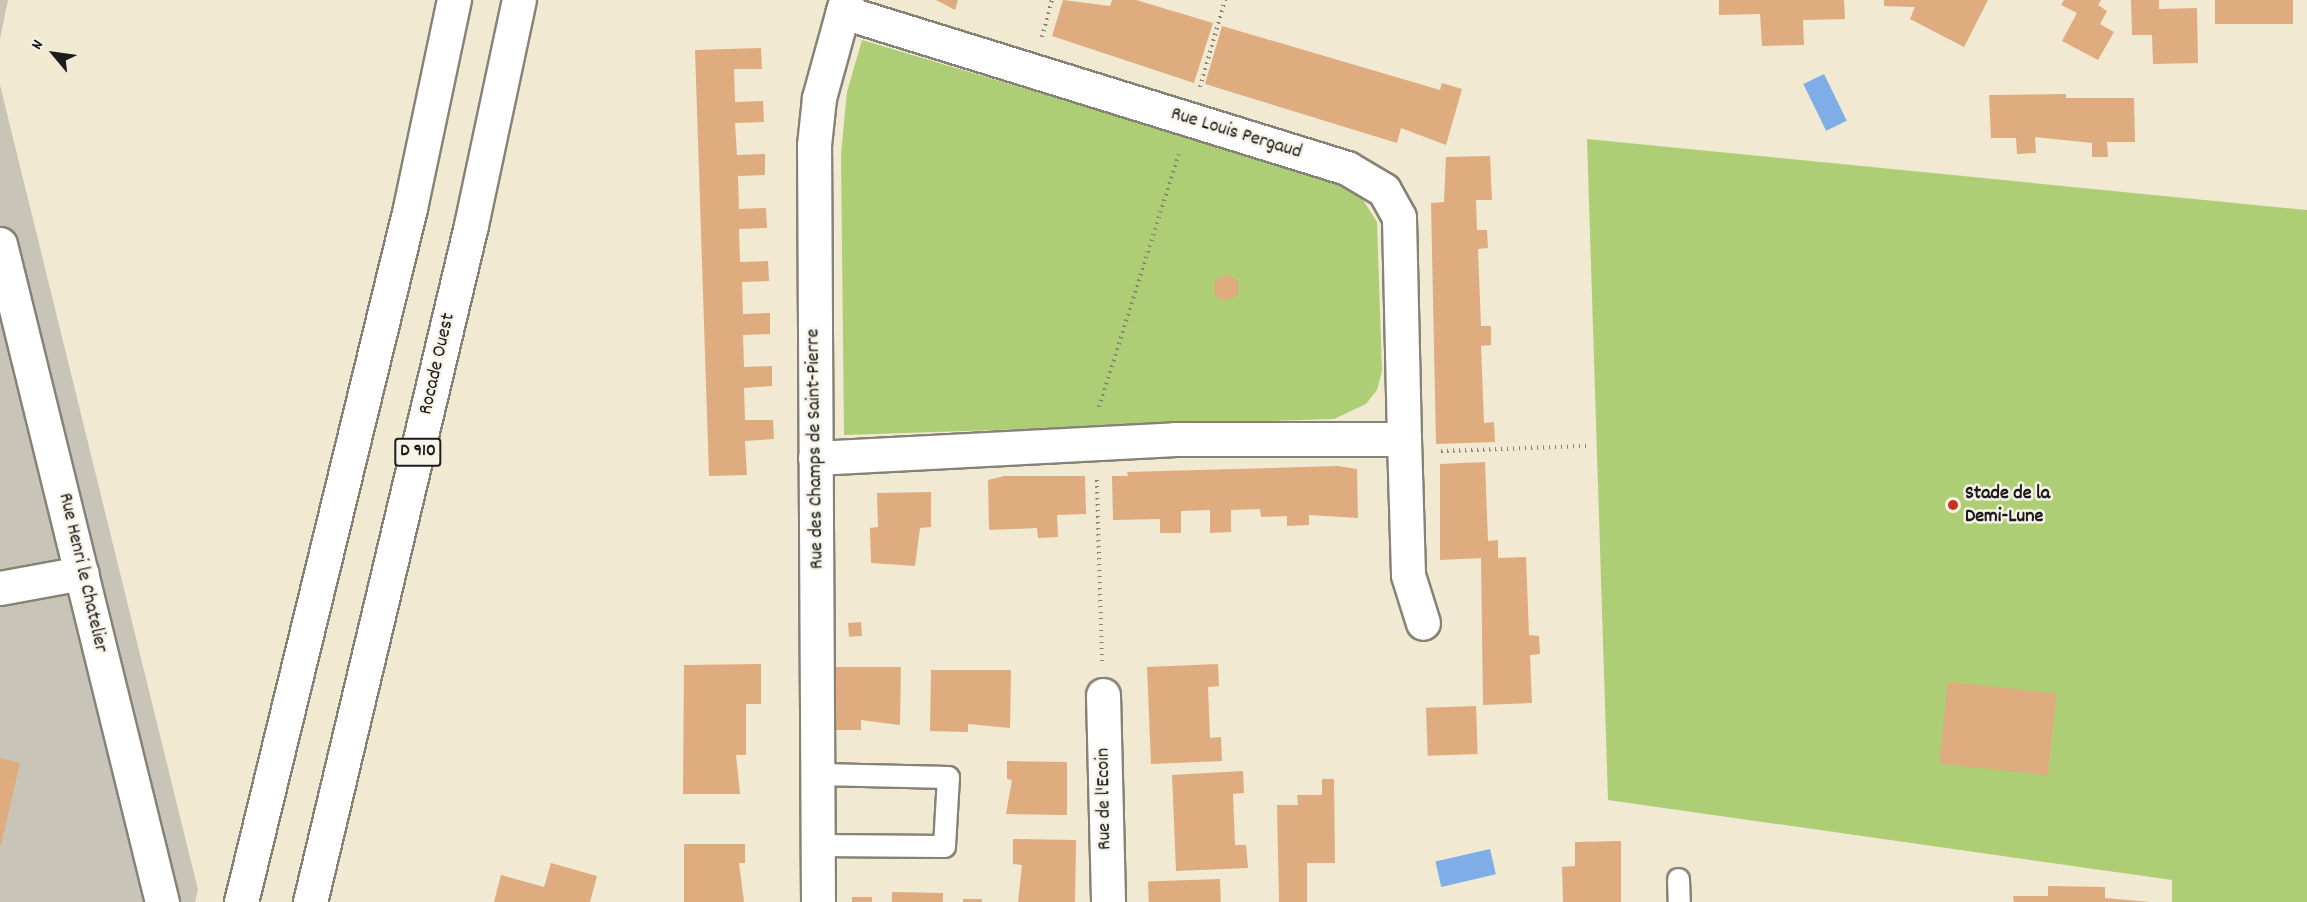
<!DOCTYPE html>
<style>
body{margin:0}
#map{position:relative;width:2307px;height:902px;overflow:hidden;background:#f2e9d2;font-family:Dekko,sans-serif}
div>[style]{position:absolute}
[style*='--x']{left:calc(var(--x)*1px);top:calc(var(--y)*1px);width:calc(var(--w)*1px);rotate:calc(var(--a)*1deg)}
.industrial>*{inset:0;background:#c8c4b8}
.green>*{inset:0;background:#aece76}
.water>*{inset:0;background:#7eade8;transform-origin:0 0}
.building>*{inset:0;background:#deac7e;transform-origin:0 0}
.path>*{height:4px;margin-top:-2px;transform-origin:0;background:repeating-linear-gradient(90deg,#878277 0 1.5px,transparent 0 6px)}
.roads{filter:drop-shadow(2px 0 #878277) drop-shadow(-2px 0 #878277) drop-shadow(0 2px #878277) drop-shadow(0 -2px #878277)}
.lane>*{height:21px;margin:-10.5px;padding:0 10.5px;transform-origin:10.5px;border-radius:10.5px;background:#fff}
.street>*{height:33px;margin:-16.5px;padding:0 16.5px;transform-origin:16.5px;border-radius:16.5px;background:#fff}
.primary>*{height:33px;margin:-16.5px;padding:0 16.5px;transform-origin:16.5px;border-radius:16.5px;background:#fff}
.dots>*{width:16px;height:16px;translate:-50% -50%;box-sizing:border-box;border:3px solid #f7f3e8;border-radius:50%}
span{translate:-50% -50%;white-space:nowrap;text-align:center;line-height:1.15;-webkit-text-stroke:5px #f7f3e8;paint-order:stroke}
.shield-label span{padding:2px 4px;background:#f7f3e8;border:2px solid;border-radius:4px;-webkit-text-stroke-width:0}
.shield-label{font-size:18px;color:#1c1c1c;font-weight:700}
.street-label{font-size:20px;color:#1c1c1c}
.poi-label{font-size:20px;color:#1c1c1c;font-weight:700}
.left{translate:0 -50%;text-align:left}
.north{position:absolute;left:24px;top:24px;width:60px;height:60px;-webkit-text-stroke:4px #f7f3e8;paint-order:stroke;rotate:299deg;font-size:16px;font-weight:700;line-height:24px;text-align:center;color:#1c1c1c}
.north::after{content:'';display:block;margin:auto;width:21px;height:27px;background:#1c1c1c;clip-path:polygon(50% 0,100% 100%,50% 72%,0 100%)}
</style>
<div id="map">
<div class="industrial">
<div style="clip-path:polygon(0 0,8px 0,0 39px)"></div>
<div style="clip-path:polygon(0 85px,198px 890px,195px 902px,0 902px)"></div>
</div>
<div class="green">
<div style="clip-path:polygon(862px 40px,1341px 183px,1363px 200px,1377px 222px,1382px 371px,1377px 390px,1366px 404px,1334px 419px,844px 435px,841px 154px,847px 92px)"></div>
<div style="clip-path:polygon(1587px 139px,2307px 210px,2307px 902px,2172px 902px,2172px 880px,1608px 800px)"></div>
</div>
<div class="water">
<div style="left:1824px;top:74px;width:52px;height:23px;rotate:64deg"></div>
<div style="left:1490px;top:849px;width:26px;height:56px;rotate:77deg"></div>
</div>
<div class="building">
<div style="clip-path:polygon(936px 0,958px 0,955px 10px)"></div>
<div style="clip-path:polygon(1063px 0,1110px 6px,1112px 0,1136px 0,1213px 23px,1194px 83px,1052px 36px)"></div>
<div style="clip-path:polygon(1719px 0,1844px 0,1845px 19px,1803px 20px,1804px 45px,1762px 46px,1760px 14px,1719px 15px)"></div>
<div style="clip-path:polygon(1884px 0,1988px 0,1964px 47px,1910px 19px,1915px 7px,1884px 6px)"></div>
<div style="clip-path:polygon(2064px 0,2101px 0,2098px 5px,2107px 11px,2100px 24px,2114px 32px,2098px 60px,2062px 41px,2077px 13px,2061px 5px)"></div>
<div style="clip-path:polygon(2131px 0,2159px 0,2159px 9px,2197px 8px,2198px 63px,2153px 64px,2152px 35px,2132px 35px)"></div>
<div style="left:2215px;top:0;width:78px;height:24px"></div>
<div style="clip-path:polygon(1222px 26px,1440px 90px,1442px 83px,1462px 89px,1446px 145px,1401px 128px,1397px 143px,1205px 84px)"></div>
<div style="clip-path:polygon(761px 48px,762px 69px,734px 69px,735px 102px,763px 101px,764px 122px,735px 123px,737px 155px,765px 154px,765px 175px,738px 176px,739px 209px,766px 208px,767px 228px,739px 229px,740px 262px,768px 261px,769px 281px,742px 282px,743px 314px,770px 313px,770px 334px,743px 335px,744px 367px,772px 366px,772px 386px,744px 388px,745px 420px,773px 420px,774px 439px,745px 441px,747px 475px,709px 476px,695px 50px)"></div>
<div style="clip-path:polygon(2066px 94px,2066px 98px,2134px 98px,2135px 142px,2107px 142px,2108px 157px,2092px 157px,2092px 143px,2035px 137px,2036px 153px,2017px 154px,2016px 138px,1991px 138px,1989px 95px)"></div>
<div style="clip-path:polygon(1490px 156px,1492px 200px,1476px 200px,1477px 230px,1487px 230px,1488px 248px,1478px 249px,1481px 326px,1491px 326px,1491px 345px,1481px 346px,1484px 423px,1494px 422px,1495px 442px,1436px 444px,1431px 203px,1444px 202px,1446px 157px)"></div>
<div style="clip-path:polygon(1226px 274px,1238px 281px,1238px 295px,1225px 301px,1214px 295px,1214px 281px)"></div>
<div style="clip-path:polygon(1485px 462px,1488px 541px,1498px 540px,1498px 558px,1526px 557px,1529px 635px,1539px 636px,1540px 654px,1530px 655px,1532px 703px,1483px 705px,1481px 558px,1440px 560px,1440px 464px)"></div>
<div style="clip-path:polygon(1338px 466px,1357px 469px,1358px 518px,1309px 515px,1309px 525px,1287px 526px,1287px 516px,1261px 517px,1260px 509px,1231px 510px,1231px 532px,1210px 533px,1210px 510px,1181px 511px,1181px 533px,1160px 533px,1160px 519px,1113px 520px,1112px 476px,1128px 476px,1127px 472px)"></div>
<div style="clip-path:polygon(1004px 476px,1085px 476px,1086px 514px,1057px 515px,1058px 537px,1038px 538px,1037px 528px,989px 530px,988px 480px)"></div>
<div style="clip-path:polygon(931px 492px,931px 527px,920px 528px,915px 566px,871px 563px,870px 528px,878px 527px,877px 493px)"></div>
<div style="left:861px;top:622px;width:14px;height:13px;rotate:86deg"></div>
<div style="clip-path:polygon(761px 664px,761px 704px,746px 704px,746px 755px,736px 755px,740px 794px,683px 794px,684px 665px)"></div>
<div style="clip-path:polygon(1218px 664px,1219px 686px,1208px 687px,1210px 738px,1221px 737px,1222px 761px,1151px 764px,1147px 667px)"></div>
<div style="clip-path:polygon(836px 667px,901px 667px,900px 725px,861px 720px,861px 730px,835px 730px)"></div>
<div style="clip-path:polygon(931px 670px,1011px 670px,1010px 728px,968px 724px,968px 732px,930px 731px)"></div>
<div style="left:1948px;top:682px;width:109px;height:82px;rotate:6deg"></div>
<div style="left:1476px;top:706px;width:48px;height:50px;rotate:88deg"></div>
<div style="clip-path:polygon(0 758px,20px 763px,1px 845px,0 845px)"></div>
<div style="clip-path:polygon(1007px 761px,1067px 762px,1067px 815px,1006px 814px,1012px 780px,1007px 779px)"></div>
<div style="clip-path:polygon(1243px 771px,1244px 793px,1233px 794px,1235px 845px,1246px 845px,1248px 868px,1176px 871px,1172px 775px)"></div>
<div style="clip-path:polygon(1322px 779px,1334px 779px,1335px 863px,1307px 863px,1307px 902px,1279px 902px,1277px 805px,1298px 805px,1297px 795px,1322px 795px)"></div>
<div style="clip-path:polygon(1013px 839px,1076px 840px,1075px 902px,1018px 902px,1022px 865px,1013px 864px)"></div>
<div style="clip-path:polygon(1621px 841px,1621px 902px,1563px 902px,1562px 867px,1575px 866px,1575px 842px)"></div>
<div style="clip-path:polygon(684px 844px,745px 844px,745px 863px,739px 863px,744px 902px,684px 902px)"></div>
<div style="clip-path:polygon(551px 863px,597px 876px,590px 902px,494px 902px,501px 875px,544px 887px)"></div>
<div style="left:1220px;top:879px;width:23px;height:72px;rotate:88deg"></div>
<div style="clip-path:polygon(2048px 886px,2105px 887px,2105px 898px,2151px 902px,2014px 902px,2013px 896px,2048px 896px)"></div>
<div style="left:892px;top:892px;width:51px;height:10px;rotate:1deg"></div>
<div style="left:852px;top:897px;width:20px;height:5px"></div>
<div style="left:963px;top:899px;width:19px;height:3px"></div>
</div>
<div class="path">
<div style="--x:1042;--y:37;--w:38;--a:-75"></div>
<div style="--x:1200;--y:87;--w:91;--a:-74"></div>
<div style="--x:1099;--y:407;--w:265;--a:-72.5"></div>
<div style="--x:1441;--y:451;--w:146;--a:-2"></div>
<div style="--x:1097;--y:480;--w:182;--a:88.4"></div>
</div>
<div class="roads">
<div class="lane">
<div style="--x:818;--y:845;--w:126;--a:0.5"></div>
<div style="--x:944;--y:846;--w:69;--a:-86.7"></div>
<div style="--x:948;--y:777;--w:129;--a:-178.7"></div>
<div style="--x:1678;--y:879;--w:23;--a:88"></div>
</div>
<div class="street">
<div style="--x:0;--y:244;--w:678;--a:76.17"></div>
<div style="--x:1404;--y:439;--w:136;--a:88.3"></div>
<div style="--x:1408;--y:575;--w:50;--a:72.6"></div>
<div style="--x:815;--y:458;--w:361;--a:-3"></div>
<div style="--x:1175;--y:439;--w:229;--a:0"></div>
<div style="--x:1404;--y:439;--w:222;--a:-91.3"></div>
<div style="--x:1399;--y:217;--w:31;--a:-119"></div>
<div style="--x:1384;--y:190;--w:43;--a:-149.3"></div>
<div style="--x:1347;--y:168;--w:528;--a:-162.8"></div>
<div style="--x:0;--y:588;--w:83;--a:-10.4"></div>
<div style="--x:1103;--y:695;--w:207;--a:88.6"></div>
<div style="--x:818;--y:902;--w:757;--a:-90.3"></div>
<div style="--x:814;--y:145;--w:47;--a:-83.9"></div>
<div style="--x:819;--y:98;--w:102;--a:-74.6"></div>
</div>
<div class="primary">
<div style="--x:241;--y:902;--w:714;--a:-76.31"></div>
<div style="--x:410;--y:208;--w:213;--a:-78.1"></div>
<div style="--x:310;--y:902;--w:696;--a:-76.62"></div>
<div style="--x:471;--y:225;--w:230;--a:-78"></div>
</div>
</div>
<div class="dots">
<div style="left:1953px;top:505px;background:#c8321e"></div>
</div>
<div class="shield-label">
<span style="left:418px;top:452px">D 910</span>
</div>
<div class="street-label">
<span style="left:1236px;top:134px;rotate:17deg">Rue Louis Pergaud</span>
<span style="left:438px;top:364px;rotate:-77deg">Rocade Ouest</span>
<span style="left:816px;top:449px;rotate:-91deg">Rue des Champs de Saint-Pierre</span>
<span style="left:82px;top:573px;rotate:77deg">Rue Henri le Chatelier</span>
<span style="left:1105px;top:799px;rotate:-91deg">Rue de l'Ecoin</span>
</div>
<div class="poi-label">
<span class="left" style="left:1965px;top:506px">Stade de la<br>Demi-Lune</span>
</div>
<div class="north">N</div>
</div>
